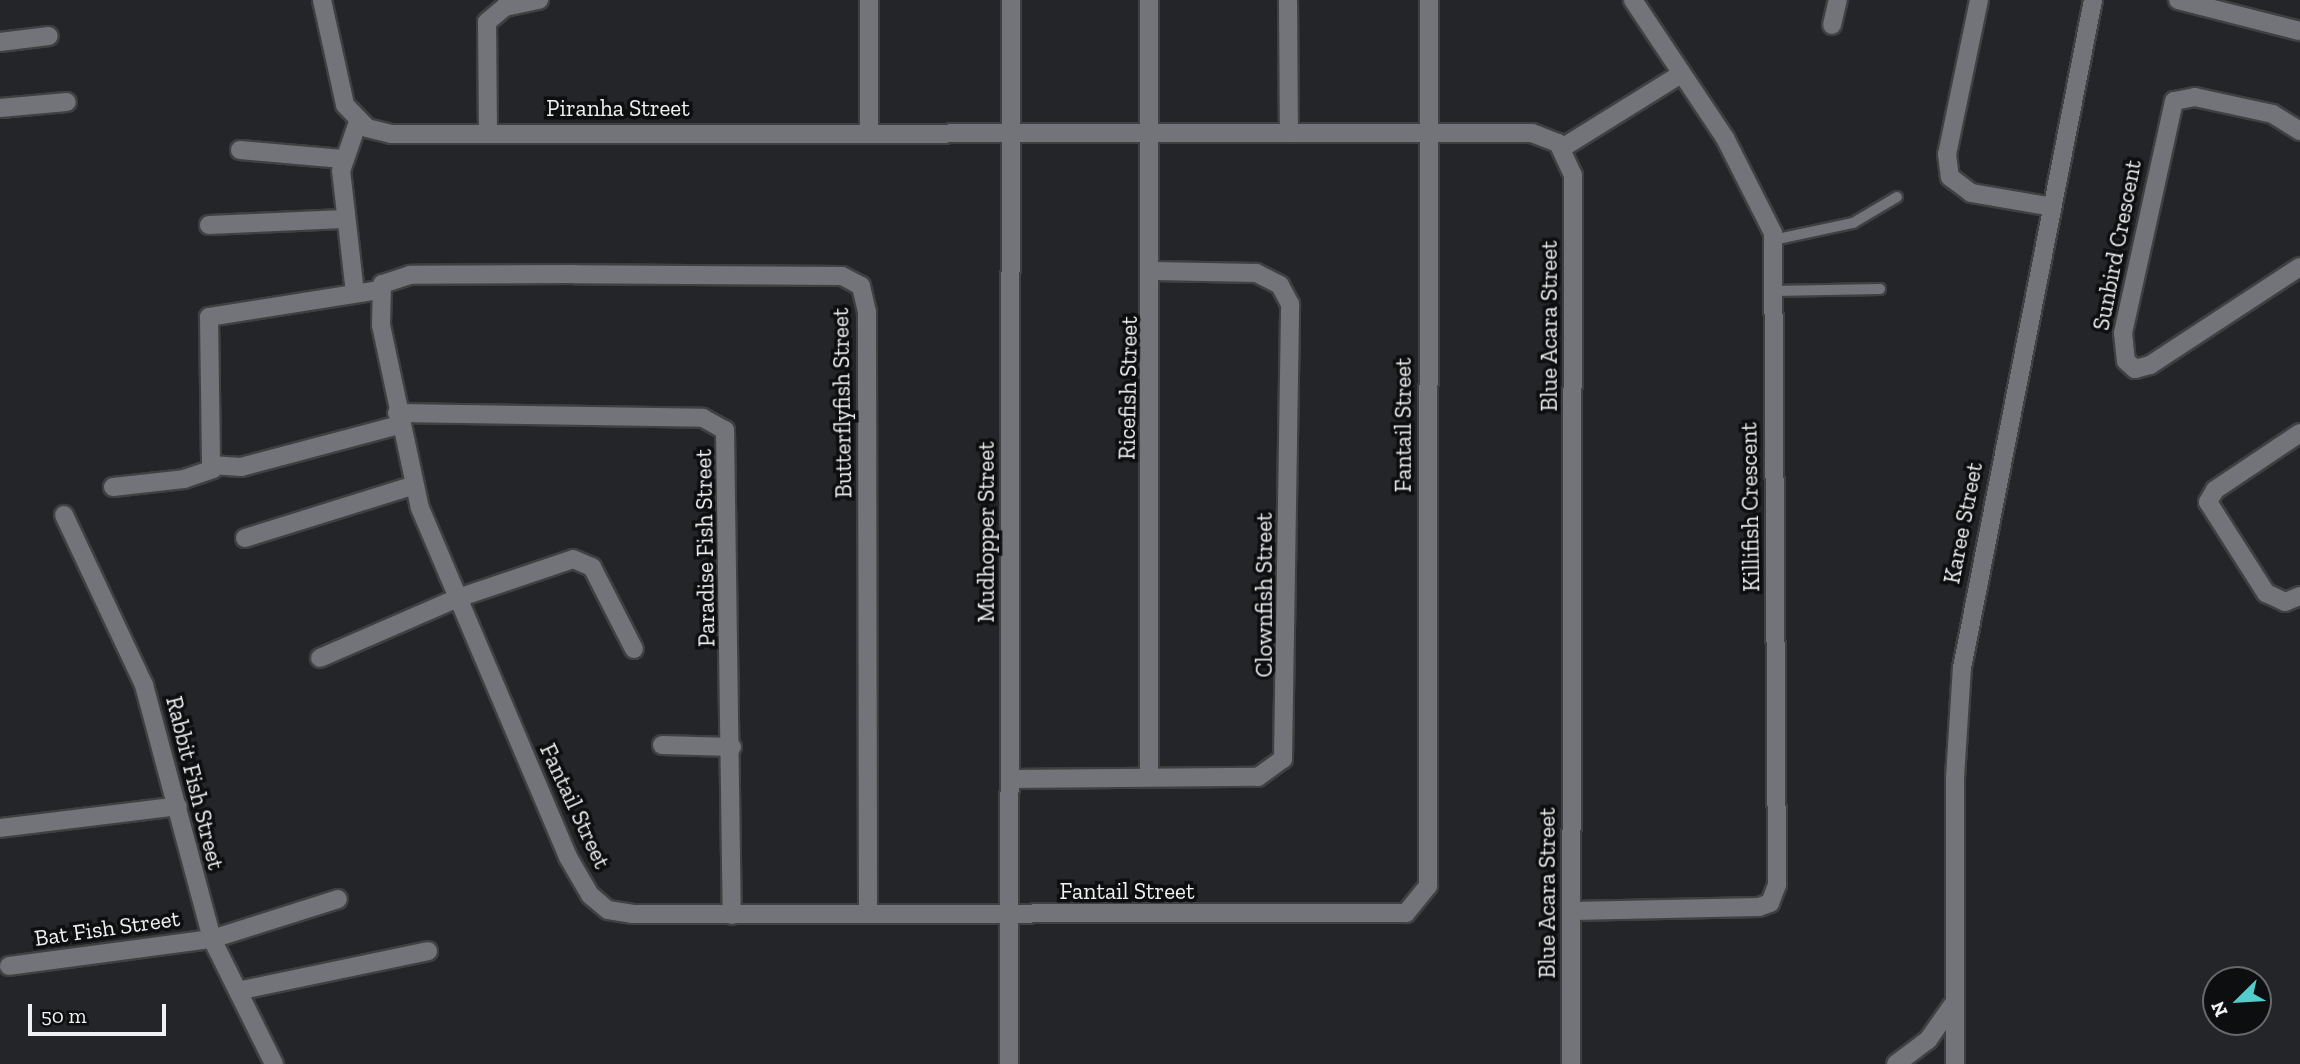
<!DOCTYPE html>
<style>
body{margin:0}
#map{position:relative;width:2300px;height:1064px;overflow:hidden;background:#242528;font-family:"Zilla Slab",serif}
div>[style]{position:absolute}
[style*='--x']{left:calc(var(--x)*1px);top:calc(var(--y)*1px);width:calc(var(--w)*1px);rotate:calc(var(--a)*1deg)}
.roads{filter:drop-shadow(2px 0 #3f4042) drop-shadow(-2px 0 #3f4042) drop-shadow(0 2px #3f4042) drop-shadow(0 -2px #3f4042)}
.service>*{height:10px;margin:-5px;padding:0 5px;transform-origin:5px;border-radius:5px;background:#737479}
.minor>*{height:18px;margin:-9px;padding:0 9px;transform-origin:9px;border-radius:9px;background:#737479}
.tertiary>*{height:18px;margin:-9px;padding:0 9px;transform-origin:9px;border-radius:9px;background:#737479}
span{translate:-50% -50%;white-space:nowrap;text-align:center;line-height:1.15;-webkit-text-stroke:7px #0d0e0f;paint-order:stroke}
.street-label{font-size:23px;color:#eff0f2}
.north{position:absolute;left:2202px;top:966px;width:70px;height:70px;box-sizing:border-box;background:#0d0e0f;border:2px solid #67686a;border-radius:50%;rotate:246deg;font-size:19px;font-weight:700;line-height:28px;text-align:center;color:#eff0f2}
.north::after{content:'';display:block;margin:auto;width:24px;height:32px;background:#53cdcb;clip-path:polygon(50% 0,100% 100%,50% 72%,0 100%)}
.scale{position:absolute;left:28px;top:1004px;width:138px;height:32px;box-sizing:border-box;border:4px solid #eff0f2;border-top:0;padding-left:9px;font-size:21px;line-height:24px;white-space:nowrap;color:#eff0f2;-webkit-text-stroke:5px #0d0e0f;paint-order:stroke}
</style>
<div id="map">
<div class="roads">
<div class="service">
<div style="--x:1773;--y:240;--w:82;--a:-12"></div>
<div style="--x:1853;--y:223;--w:51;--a:-30.6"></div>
<div style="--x:1773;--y:291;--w:107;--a:-1.1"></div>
</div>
<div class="minor">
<div style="--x:322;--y:0;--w:107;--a:77.6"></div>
<div style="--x:345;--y:105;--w:32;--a:46"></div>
<div style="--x:367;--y:128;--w:25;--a:14"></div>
<div style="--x:391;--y:134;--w:1141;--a:-0.05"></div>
<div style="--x:1532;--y:133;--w:28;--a:21"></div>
<div style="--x:1558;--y:143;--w:35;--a:65"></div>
<div style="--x:1573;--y:175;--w:889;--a:90.13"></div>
<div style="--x:1288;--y:0;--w:133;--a:89.6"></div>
<div style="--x:1979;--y:0;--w:157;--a:101.7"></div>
<div style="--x:1947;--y:154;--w:23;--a:83"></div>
<div style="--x:1950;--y:177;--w:26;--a:37"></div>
<div style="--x:1971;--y:193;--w:82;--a:9.8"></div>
<div style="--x:2178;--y:0;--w:126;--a:14.3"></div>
<div style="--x:1832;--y:25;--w:26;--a:-77"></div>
<div style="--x:0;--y:42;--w:49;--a:-7"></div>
<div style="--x:0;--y:108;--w:67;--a:-5.1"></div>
<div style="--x:2300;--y:131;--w:32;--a:-148"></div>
<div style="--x:2273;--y:114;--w:80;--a:-167.7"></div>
<div style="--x:2195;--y:97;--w:21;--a:169"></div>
<div style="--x:2174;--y:101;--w:238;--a:102.4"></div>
<div style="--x:2123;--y:333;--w:28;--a:84"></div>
<div style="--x:2126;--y:361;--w:12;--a:42"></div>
<div style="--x:2135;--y:369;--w:16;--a:-15"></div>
<div style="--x:2150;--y:365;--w:179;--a:-33.2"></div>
<div style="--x:869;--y:132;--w:132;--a:-90"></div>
<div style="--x:488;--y:133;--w:111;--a:-90.5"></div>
<div style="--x:487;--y:22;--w:23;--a:-40"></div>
<div style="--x:505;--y:7;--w:35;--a:-12"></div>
<div style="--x:1562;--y:148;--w:140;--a:-31.9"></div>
<div style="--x:240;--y:150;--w:103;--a:5"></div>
<div style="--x:209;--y:225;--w:135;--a:-2.5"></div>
<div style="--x:379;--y:290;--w:172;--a:171"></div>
<div style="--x:209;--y:317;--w:148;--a:89.2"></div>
<div style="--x:211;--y:465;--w:30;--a:4"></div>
<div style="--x:241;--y:467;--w:163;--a:-14.9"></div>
<div style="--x:355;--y:293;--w:123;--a:-96.5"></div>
<div style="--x:341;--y:171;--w:52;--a:-70.9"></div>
<div style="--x:397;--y:413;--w:306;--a:0.9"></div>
<div style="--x:703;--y:418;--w:25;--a:29"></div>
<div style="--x:725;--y:430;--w:485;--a:89.2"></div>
<div style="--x:2300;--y:433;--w:102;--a:146.2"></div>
<div style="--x:2215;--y:490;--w:14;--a:120"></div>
<div style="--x:2208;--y:502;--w:108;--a:57.5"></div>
<div style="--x:2266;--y:593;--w:21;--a:25"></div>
<div style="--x:2285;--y:602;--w:16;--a:-22"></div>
<div style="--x:113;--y:487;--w:71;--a:-6.4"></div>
<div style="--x:184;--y:479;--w:31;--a:-19"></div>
<div style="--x:64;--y:515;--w:188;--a:64.8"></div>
<div style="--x:144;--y:685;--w:263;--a:75"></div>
<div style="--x:212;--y:939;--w:140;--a:63.6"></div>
<div style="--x:245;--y:538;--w:175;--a:-17.3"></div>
<div style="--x:320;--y:658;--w:150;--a:-23.5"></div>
<div style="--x:458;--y:598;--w:121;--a:-18.7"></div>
<div style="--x:573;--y:559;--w:21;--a:23"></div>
<div style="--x:592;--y:567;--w:92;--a:62.9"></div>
<div style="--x:662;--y:745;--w:70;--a:1.6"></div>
<div style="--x:1149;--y:777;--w:777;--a:-90"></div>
<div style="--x:1011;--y:779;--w:247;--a:-0.5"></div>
<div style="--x:1258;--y:777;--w:31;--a:-36"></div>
<div style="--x:1283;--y:759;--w:455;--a:-89.1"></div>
<div style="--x:1290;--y:304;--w:21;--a:-118"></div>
<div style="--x:1280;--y:285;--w:27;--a:-153"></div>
<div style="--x:1256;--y:273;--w:102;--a:-178.9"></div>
<div style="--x:0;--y:828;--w:179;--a:-7"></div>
<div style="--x:1572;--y:911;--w:187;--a:-1.2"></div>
<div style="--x:1759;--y:907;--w:12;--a:-20"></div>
<div style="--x:1770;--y:903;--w:19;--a:-69"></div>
<div style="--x:1777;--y:885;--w:652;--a:-90.35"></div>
<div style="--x:1773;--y:233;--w:106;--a:-116.8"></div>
<div style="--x:1725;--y:138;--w:166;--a:-123.7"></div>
<div style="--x:868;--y:914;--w:602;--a:-90.1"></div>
<div style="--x:867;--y:312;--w:27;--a:-103"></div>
<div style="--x:861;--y:286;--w:21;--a:-152"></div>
<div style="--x:842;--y:276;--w:268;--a:-179.6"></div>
<div style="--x:574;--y:274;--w:164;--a:179.7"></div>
<div style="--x:410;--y:275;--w:29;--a:162"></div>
<div style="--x:382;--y:284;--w:41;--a:91.4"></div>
<div style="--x:381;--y:325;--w:187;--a:78"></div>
<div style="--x:420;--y:508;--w:379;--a:67"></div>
<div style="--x:568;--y:857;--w:44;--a:59.9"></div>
<div style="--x:590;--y:895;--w:23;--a:40"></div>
<div style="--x:608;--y:910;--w:24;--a:9"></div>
<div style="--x:632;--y:914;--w:774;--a:-0.07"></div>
<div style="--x:1406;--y:913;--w:35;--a:-51"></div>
<div style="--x:1428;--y:886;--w:886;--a:-89.94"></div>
<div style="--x:9;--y:966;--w:205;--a:-7.6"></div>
<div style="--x:212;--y:939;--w:132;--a:-17.6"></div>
<div style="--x:242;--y:990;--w:190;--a:-11.8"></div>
<div style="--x:1009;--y:1064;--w:1064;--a:-89.89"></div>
</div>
<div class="tertiary">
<div style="--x:1896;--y:1064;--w:40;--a:-37"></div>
<div style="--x:1928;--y:1040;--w:45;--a:-54.9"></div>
<div style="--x:1955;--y:1064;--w:286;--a:-90"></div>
<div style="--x:1955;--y:778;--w:110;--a:-86.4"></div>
<div style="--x:1962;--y:668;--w:681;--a:-78.9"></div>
</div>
</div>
<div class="street-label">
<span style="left:618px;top:108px">Piranha Street</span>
<span style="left:2117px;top:245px;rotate:-79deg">Sunbird Crescent</span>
<span style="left:1549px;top:326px;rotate:-90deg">Blue Acara Street</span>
<span style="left:1128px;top:388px;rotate:-89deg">Ricefish Street</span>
<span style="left:842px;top:403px;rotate:-91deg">Butterflyfish Street</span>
<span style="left:1403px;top:425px;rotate:-90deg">Fantail Street</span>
<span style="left:1750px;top:507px;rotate:-91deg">Killifish Crescent</span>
<span style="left:1963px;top:523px;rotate:-79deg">Karee Street</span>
<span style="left:986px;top:532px;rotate:-90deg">Mudhopper Street</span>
<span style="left:705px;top:548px;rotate:-91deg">Paradise Fish Street</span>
<span style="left:1264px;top:595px;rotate:-90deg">Clownfish Street</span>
<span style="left:195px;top:783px;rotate:76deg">Rabbit Fish Street</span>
<span style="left:575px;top:806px;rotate:65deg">Fantail Street</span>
<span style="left:1127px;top:891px">Fantail Street</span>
<span style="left:1547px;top:893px;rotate:-90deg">Blue Acara Street</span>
<span style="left:107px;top:928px;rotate:-8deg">Bat Fish Street</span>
</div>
<div class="north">N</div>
<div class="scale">50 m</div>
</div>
